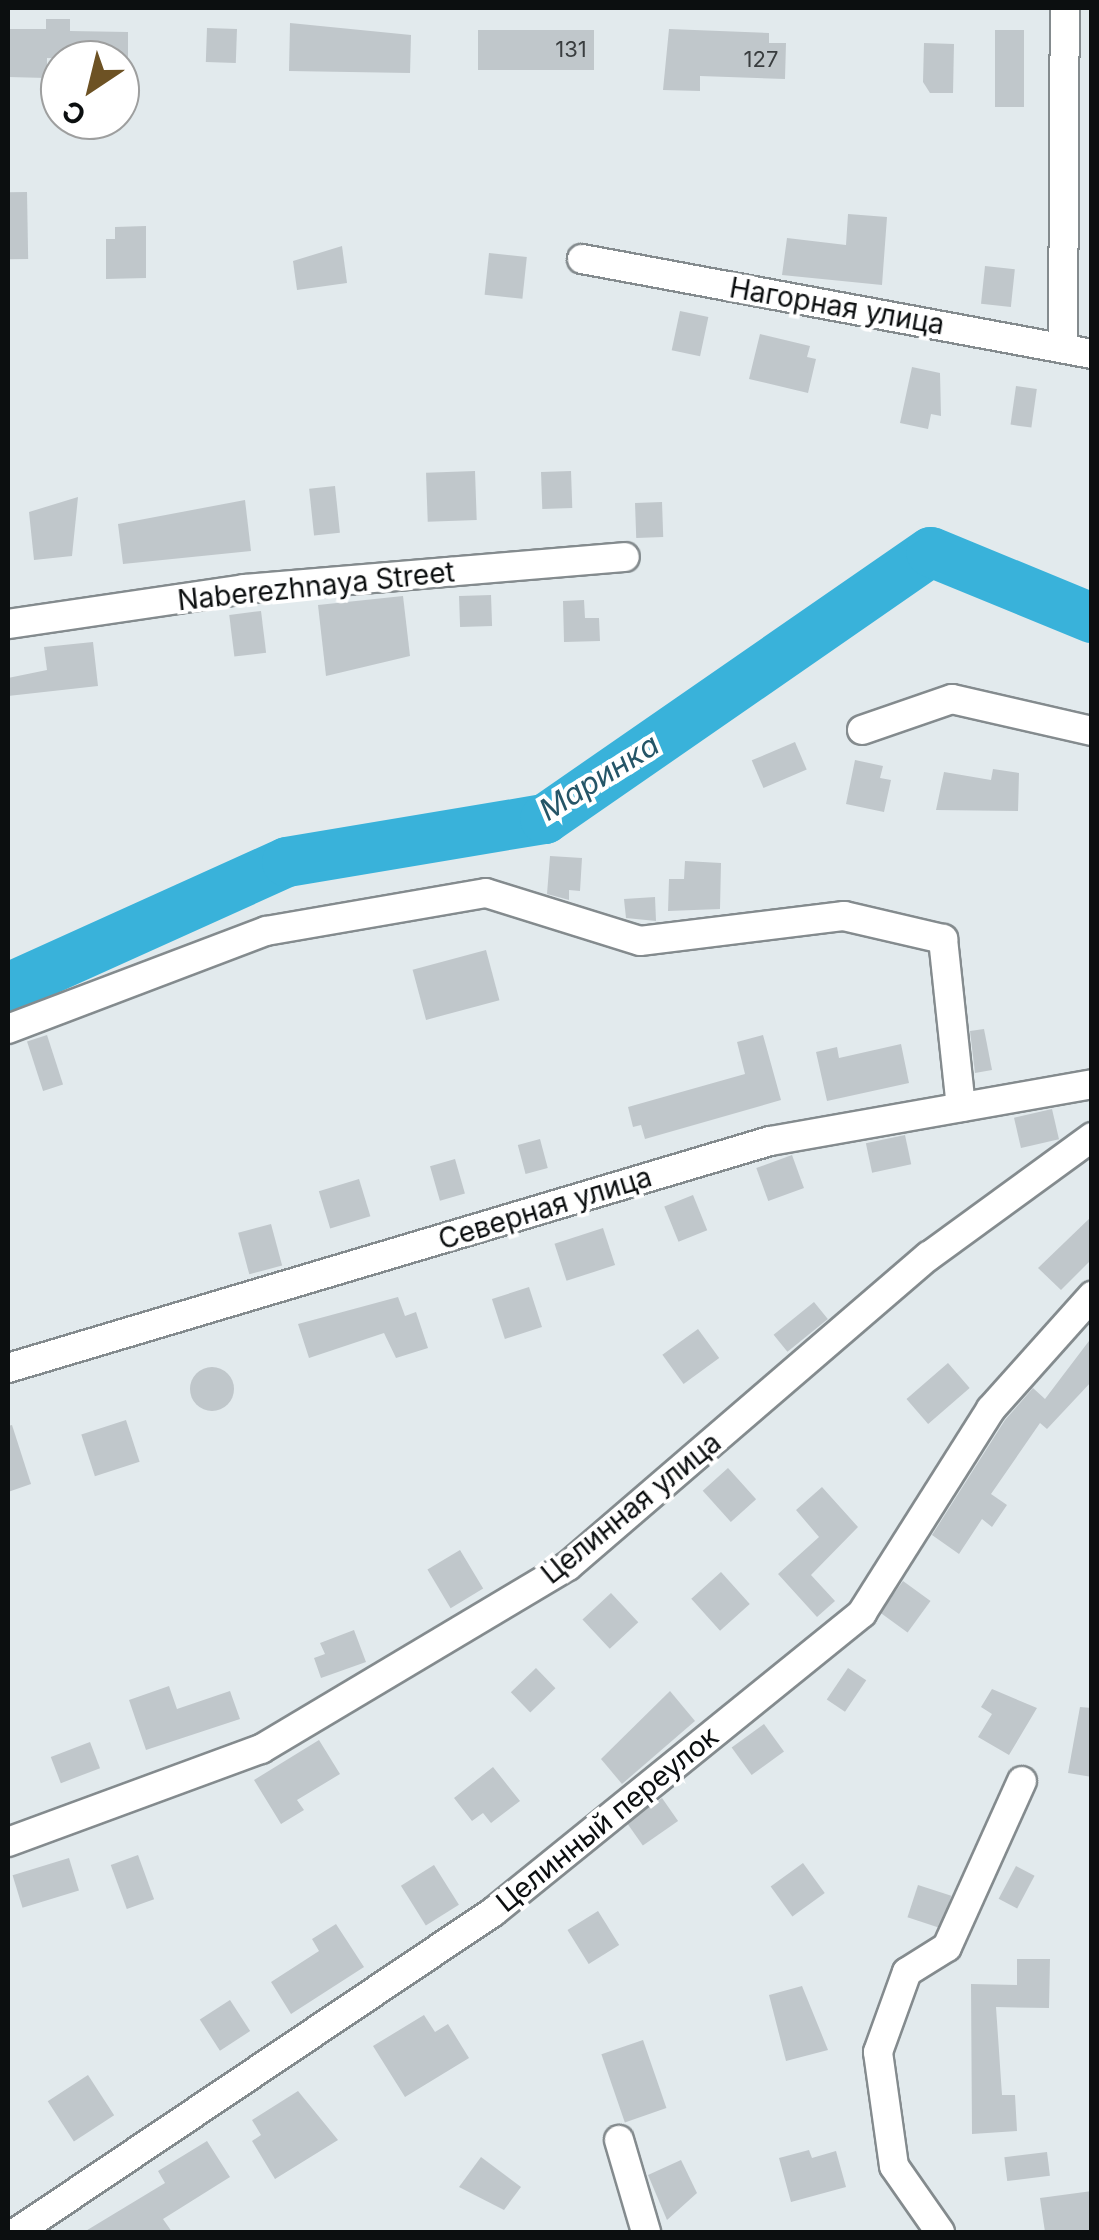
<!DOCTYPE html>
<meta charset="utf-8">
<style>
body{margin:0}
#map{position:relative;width:1099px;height:2240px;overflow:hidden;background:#e2eaed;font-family:Inter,sans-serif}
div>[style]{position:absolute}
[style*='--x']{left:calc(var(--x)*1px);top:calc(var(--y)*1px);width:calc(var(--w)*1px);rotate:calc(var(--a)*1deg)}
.river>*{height:50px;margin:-25px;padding:0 25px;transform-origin:25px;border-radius:25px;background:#39b2da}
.building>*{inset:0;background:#c0c7cb;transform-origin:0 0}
.round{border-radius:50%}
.roads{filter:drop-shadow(2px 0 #848b8e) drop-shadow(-2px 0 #848b8e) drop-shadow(0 2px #848b8e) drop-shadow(0 -2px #848b8e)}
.minor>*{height:28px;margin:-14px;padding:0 14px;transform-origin:14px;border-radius:14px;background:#fff}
span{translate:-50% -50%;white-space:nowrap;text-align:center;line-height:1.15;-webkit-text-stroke:8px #fff;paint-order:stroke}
.number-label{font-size:22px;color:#393d3f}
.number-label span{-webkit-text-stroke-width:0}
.street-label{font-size:28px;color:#0c0f10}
.water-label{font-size:30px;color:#255567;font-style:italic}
.frame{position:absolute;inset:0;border:10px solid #0c0f10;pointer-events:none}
.north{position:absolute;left:40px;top:40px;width:100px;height:100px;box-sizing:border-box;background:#fff;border:2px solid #9e9f9f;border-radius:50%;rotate:215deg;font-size:28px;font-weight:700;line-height:40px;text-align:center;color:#0c0f10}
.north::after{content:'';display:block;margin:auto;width:35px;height:45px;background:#6d5224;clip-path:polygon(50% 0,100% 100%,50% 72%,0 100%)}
</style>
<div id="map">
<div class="river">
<div style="--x:8;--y:988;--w:306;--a:-24.3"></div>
<div style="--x:287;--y:862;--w:262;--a:-9.5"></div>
<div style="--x:545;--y:819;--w:469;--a:-34.7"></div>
<div style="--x:931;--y:552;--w:174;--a:22.3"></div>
</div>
<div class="building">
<div style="clip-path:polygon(46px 19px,70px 19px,70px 31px,128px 32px,128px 60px,47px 58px,47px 78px,8px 77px,8px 29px,46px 29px)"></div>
<div style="clip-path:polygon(290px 23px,411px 35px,410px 73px,289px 71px)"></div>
<div style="left:207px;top:28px;width:30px;height:34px;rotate:2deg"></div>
<div style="clip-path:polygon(669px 29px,769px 33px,769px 43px,786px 43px,785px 79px,700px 76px,700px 91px,663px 90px)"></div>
<div style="left:478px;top:30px;width:116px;height:40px"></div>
<div style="left:995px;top:30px;width:29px;height:77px"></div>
<div style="clip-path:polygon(924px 43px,954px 44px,953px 93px,930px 93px,923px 82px)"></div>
<div style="left:27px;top:192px;width:67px;height:19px;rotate:89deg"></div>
<div style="clip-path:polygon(848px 214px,887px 217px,882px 285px,782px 275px,787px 238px,846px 245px)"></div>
<div style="clip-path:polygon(146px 226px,146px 278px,106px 279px,106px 239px,115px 239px,115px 227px)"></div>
<div style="clip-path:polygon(342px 246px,347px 283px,297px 290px,293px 261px)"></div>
<div style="left:489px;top:253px;width:38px;height:42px;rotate:6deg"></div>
<div style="left:985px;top:266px;width:30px;height:38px;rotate:6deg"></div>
<div style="left:680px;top:311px;width:29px;height:40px;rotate:12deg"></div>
<div style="clip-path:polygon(760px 334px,810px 346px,807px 357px,816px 359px,808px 393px,749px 379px)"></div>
<div style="clip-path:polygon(912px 367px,940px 373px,941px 416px,931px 414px,928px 429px,900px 423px)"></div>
<div style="left:1016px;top:386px;width:21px;height:39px;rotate:8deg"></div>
<div style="left:475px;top:471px;width:49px;height:49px;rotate:88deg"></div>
<div style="left:571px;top:471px;width:37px;height:30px;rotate:88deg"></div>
<div style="left:335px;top:486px;width:47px;height:26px;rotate:84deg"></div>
<div style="clip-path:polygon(78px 497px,72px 556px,34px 560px,29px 512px)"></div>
<div style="clip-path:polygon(245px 500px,251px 551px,123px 564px,118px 524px)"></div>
<div style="left:662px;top:502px;width:35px;height:27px;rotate:88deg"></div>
<div style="left:491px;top:595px;width:31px;height:32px;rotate:88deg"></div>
<div style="clip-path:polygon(403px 596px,410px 656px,326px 676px,318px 605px)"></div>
<div style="clip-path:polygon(584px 600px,585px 618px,599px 618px,600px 641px,564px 642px,563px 601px)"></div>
<div style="left:261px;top:611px;width:42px;height:32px;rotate:83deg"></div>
<div style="clip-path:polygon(93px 642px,98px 686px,8px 696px,8px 678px,47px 670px,44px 647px)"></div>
<div style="left:795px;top:742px;width:30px;height:47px;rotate:67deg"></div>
<div style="clip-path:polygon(855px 760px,883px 766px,880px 778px,891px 780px,884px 812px,846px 804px)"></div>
<div style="clip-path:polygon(993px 769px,1019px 773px,1018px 811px,936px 810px,944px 772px,991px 780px)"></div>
<div style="clip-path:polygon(550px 856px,582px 858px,580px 891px,569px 890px,569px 900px,547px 894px)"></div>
<div style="clip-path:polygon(685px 861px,721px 863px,720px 909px,668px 911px,669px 879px,684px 879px)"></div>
<div style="clip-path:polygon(655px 897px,656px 921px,626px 918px,624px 899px)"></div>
<div style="left:486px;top:950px;width:52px;height:76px;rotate:75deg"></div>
<div style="clip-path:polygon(984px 1029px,992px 1070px,975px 1073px,970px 1031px)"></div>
<div style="left:47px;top:1035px;width:52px;height:21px;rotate:72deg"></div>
<div style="clip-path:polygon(763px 1035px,781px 1100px,645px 1139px,641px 1125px,633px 1127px,628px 1107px,745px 1074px,737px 1042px)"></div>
<div style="clip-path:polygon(901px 1044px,909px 1083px,827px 1101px,816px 1052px,837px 1047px,839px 1058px)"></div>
<div style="left:1052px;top:1109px;width:31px;height:39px;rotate:77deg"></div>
<div style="left:905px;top:1135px;width:30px;height:40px;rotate:78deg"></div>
<div style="left:540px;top:1139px;width:30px;height:23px;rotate:75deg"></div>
<div style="left:792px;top:1155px;width:35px;height:38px;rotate:70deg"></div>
<div style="left:455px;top:1159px;width:36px;height:26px;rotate:74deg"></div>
<div style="left:359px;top:1179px;width:39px;height:42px;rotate:73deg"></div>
<div style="left:693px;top:1195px;width:38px;height:31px;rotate:68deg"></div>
<div style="clip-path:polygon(1092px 1216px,1092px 1259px,1061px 1290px,1038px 1268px)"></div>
<div style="left:271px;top:1224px;width:43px;height:34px;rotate:75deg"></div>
<div style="left:603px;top:1228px;width:39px;height:51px;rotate:72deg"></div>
<div style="left:529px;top:1287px;width:42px;height:39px;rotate:72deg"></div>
<div style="clip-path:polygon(398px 1297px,405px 1316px,416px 1312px,428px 1348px,396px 1358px,384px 1333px,309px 1358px,298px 1324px)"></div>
<div style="left:814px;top:1302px;width:22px;height:52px;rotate:51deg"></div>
<div style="left:698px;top:1329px;width:36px;height:44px;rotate:54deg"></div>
<div style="clip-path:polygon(1092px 1337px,1092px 1381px,1047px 1429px,1040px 1423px,991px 1494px,1007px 1505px,992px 1527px,982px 1519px,959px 1554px,932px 1535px,1005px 1420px,1033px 1388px,1045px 1399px)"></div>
<div style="left:948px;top:1363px;width:33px;height:55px;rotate:49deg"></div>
<div class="round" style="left:190px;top:1367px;width:44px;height:44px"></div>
<div style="left:126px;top:1420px;width:44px;height:47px;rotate:72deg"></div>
<div style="clip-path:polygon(12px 1425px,31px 1484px,8px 1492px,8px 1426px)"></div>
<div style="left:728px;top:1468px;width:42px;height:34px;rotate:48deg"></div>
<div style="clip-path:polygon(822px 1487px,858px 1527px,811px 1575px,835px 1601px,817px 1617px,778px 1574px,819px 1537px,796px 1510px)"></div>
<div style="left:460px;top:1550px;width:45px;height:38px;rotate:59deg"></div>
<div style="left:721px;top:1572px;width:43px;height:40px;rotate:48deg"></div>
<div style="left:903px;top:1581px;width:34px;height:39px;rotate:36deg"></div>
<div style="left:611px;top:1593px;width:40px;height:39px;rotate:47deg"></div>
<div style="clip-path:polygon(354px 1630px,366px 1662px,321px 1678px,314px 1658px,325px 1654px,320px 1643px)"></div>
<div style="left:536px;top:1668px;width:28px;height:35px;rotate:46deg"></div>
<div style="left:848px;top:1668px;width:22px;height:38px;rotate:34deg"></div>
<div style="clip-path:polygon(169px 1686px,177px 1709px,230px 1691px,240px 1719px,146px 1750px,129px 1700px)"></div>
<div style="clip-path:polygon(992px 1689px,1037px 1708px,1009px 1755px,978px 1737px,992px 1714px,981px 1707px)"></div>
<div style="clip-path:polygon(670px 1691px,695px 1721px,622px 1784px,601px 1759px)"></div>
<div style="clip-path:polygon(1080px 1707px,1092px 1708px,1092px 1777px,1068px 1773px)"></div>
<div style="left:764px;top:1724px;width:34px;height:40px;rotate:54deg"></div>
<div style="clip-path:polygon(319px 1740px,340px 1774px,297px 1800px,304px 1810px,281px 1824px,254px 1780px)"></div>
<div style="left:90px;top:1742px;width:28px;height:42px;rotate:69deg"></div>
<div style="clip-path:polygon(493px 1767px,520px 1801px,491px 1823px,483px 1813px,472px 1821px,454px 1798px)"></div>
<div style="left:662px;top:1798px;width:28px;height:43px;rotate:55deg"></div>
<div style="left:138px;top:1855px;width:47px;height:29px;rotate:70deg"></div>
<div style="left:69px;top:1858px;width:34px;height:59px;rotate:73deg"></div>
<div style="left:803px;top:1863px;width:37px;height:40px;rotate:54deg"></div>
<div style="left:434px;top:1865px;width:47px;height:39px;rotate:58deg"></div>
<div style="left:1016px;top:1866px;width:21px;height:37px;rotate:28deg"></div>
<div style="left:918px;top:1885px;width:35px;height:34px;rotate:18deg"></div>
<div style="left:598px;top:1911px;width:40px;height:36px;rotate:58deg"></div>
<div style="clip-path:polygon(336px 1924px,364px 1967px,291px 2014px,271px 1982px,319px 1951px,312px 1939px)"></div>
<div style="clip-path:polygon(1017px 1959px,1050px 1959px,1049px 2008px,996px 2007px,1002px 2095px,1015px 2095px,1017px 2131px,972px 2134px,971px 1984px,1017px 1985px)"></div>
<div style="clip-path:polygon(802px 1986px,828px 2050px,786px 2061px,769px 1995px)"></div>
<div style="left:230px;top:2000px;width:37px;height:36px;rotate:57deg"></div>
<div style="clip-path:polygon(424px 2015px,435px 2032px,448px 2024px,469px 2058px,405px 2097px,373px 2046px)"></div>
<div style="left:643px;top:2040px;width:72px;height:44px;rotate:71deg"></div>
<div style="left:88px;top:2075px;width:48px;height:48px;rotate:57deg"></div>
<div style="clip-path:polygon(298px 2091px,338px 2140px,275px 2179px,252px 2141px,261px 2135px,252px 2120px)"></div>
<div style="clip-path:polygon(207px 2141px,230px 2177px,163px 2219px,172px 2232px,84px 2232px,165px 2183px,158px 2171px)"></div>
<div style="clip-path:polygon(809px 2150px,812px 2158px,836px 2151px,846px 2187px,791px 2202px,779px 2158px)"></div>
<div style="left:1047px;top:2152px;width:24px;height:43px;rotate:83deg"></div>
<div style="clip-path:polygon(481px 2157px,521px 2187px,504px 2210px,459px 2187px)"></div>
<div style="clip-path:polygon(681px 2160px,697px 2193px,667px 2220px,648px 2175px)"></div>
<div style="clip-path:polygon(1092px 2191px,1092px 2232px,1045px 2232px,1040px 2198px)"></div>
</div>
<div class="roads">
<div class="minor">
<div style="--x:582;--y:259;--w:519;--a:10.55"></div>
<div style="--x:1063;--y:347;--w:339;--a:-89.7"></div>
<div style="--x:8;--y:624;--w:239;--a:-8.4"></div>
<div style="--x:244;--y:589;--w:382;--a:-4.8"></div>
<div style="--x:862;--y:730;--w:95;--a:-19"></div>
<div style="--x:952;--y:699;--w:144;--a:12.9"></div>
<div style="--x:8;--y:1029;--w:276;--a:-20.8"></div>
<div style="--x:266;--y:931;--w:223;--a:-9.8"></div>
<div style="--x:486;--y:893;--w:161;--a:17.3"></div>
<div style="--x:640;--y:941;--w:206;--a:-7"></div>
<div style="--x:844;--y:916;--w:102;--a:13.1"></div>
<div style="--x:943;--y:939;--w:169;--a:83.9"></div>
<div style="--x:8;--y:1368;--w:795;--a:-16.59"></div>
<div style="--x:770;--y:1141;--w:327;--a:-10"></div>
<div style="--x:8;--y:1842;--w:270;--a:-20.2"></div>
<div style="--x:261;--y:1749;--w:357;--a:-30.8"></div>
<div style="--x:568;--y:1566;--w:476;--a:-40.7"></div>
<div style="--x:929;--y:1256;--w:202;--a:-36.1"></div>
<div style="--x:619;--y:2140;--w:96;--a:73.6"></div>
<div style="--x:17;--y:2232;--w:574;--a:-33.91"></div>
<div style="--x:493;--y:1912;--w:475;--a:-39"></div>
<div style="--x:862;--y:1613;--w:241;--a:-57.7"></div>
<div style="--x:991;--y:1409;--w:152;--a:-48.2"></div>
<div style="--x:940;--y:2232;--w:80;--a:-124.9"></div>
<div style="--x:894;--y:2166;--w:115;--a:-98"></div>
<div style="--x:878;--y:2052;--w:85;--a:-70.1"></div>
<div style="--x:907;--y:1972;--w:47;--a:-32"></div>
<div style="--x:947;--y:1947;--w:182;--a:-65.7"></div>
</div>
</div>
<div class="number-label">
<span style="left:571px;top:50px">131</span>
<span style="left:761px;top:60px">127</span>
</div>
<div class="street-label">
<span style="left:837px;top:306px;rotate:10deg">Нагорная улица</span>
<span style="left:316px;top:586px;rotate:-6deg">Naberezhnaya Street</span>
<span style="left:545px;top:1208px;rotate:-17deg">Северная улица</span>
<span style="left:631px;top:1508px;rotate:-39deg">Целинная улица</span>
<span style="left:607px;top:1819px;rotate:-39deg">Целинный переулок</span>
</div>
<div class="water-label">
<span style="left:599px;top:777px;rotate:-32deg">Маринка</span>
</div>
<div class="frame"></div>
<div class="north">С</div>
</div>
